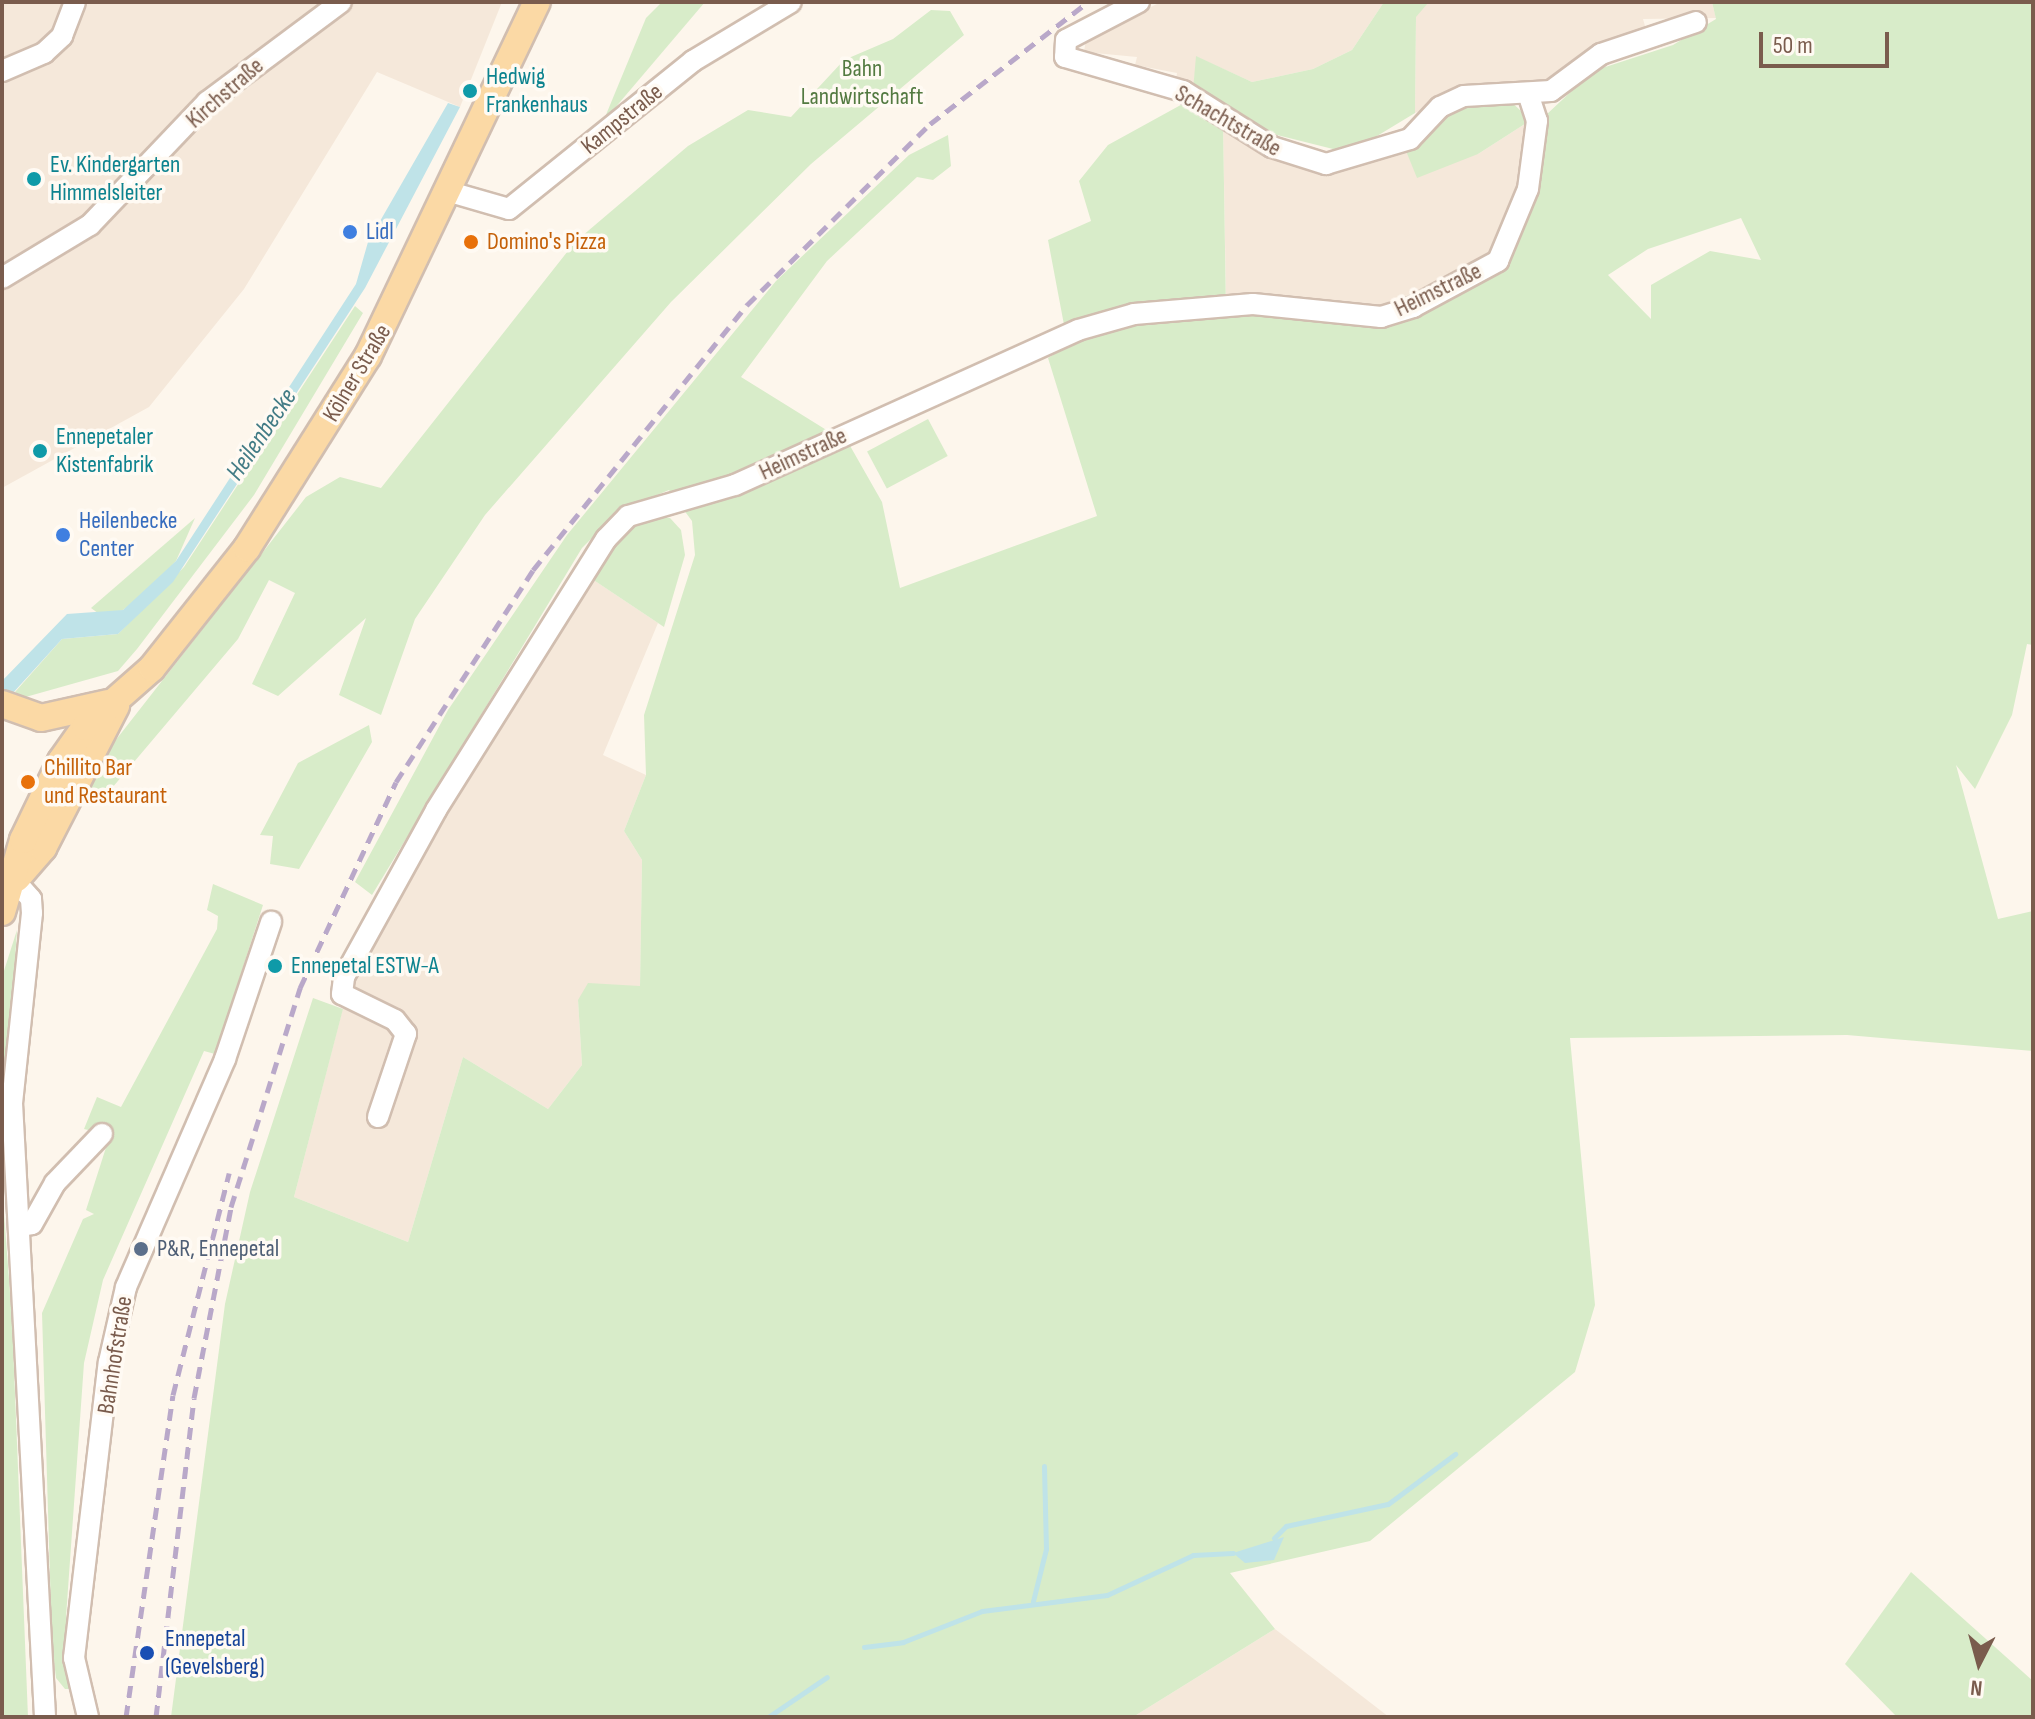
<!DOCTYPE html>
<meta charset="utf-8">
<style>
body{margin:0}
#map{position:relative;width:2035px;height:1719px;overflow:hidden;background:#fdf6ec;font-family:"Sofia Sans Condensed",sans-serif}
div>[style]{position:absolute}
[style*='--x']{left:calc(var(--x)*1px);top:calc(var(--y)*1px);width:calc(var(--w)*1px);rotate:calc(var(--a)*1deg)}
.residential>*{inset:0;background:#f5e8da}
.green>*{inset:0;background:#d8ecc9;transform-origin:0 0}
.water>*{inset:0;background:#bfe3e8}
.stream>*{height:5px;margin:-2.5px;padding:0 2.5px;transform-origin:2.5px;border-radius:2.5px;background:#bfe3e8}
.roads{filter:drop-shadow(2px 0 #d1beb0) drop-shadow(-2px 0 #d1beb0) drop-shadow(0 2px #d1beb0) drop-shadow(0 -2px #d1beb0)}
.minor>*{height:20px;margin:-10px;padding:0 10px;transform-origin:10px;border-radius:10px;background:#fff}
.major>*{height:26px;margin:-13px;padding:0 13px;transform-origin:13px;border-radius:13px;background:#fbd9a5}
.rail>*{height:5px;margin-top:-2.5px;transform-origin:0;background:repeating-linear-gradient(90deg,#b9a8c9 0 12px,transparent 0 20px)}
.dots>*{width:22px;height:22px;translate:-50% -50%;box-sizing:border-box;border:4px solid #fffaf3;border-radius:50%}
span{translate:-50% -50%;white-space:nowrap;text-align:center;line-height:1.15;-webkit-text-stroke:7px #fffaf3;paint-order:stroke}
.park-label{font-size:24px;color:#537a41}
.culture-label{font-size:24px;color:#0d838f}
.left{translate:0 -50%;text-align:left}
.street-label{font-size:24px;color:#7a5c4d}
.shop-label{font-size:24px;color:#366cbe}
.food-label{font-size:24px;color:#c56008}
.service-label{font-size:24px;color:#4e5e75}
.transit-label{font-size:24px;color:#164399}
.water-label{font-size:26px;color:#437c86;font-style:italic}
.frame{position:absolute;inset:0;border:4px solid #7a5c4d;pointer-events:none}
.north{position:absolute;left:1939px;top:1623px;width:80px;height:80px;-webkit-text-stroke:6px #fffaf3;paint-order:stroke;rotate:186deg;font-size:22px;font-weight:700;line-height:32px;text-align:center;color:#7a5c4d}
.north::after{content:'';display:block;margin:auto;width:28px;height:36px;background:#7a5c4d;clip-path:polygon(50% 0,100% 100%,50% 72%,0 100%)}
.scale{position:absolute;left:1759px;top:32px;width:130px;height:36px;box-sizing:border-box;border:4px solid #7a5c4d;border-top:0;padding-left:10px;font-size:24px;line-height:28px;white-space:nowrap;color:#7a5c4d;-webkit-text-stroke:6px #fffaf3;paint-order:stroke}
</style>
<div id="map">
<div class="residential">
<div style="clip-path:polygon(2px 2px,502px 2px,460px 107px,377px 72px,244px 289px,149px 407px,2px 488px)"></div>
<div style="clip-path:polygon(1161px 2px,1384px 2px,1352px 50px,1313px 69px,1252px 82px,1197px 57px,1193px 90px,1176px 81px,1177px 73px,1135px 65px,1137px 57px,1084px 52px,1086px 39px)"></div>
<div style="clip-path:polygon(1429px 2px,1712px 2px,1716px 18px,1643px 19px,1647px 33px,1591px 50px,1534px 87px,1474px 90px,1415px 113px,1416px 16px)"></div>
<div style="clip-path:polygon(1531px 120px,1516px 203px,1493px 257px,1382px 311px,1226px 296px,1223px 122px,1335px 167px,1389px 158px,1404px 146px,1478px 154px)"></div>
<div style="clip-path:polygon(589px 577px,658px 623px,603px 755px,646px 775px,624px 831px,642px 860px,640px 986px,578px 1000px,582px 1065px,548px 1109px,463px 1057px,408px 1242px,294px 1197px,351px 977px,439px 815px)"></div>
<div style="clip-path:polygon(1275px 1629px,1389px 1717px,1133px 1717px)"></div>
</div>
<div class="green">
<div style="clip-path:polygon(662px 2px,705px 2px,603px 122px,646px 18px)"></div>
<div style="clip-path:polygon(1384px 2px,1429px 2px,1416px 17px,1415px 113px,1349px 153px,1269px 133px,1193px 90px,1196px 56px,1252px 82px,1313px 69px,1352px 50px)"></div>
<div style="clip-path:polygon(evenodd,1712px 2px,2033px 2px,2033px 645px,2027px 644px,2012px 715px,1975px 789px,1956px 765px,1998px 919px,2033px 911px,2033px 1051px,1847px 1035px,1570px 1038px,1595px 1305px,1575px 1372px,1370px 1541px,1230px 1573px,1275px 1629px,1133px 1717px,171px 1717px,225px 1304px,250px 1192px,313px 998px,343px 1009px,294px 1197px,408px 1242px,463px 1057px,548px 1109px,582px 1065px,578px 1000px,588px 983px,640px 986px,642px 860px,624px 831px,646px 775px,644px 715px,695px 555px,692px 521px,669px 490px,619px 511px,582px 548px,372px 895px,355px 882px,448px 710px,567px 535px,776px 281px,909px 155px,948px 135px,951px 166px,933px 180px,917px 177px,827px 261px,741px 377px,849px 444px,882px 502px,900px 588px,1097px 516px,1048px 358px,1068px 346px,1048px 240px,1091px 221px,1079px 181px,1108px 145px,1188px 101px,1223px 122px,1226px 311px,1382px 323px,1503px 263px,1538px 171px,1546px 115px,1593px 71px,1673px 45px,1716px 19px,1712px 2px,1741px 218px,1761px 260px,1710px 251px,1651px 285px,1651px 319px,1608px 275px,1648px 249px,1741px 218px)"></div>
<div style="clip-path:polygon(931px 10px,950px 11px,964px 35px,811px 164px,671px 302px,485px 515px,415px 619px,381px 715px,339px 695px,366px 618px,278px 696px,252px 684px,295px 593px,269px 580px,238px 639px,101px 801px,81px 801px,115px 741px,306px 497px,340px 477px,381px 488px,575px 242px,688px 146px,748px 110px,791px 117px,844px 60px,893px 39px)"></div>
<div style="clip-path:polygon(1509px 100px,1531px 120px,1478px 154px,1417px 178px,1404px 146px,1450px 111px)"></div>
<div style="clip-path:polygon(355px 306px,363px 313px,254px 495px,137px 649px,118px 671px,22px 698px,15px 692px,62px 639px,118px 634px,184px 567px)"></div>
<div style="left:928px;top:419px;width:42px;height:69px;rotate:62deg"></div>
<div style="clip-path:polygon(650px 516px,670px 518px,681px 530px,685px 555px,664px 627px,589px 577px,628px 526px)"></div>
<div style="clip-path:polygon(195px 518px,176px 561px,154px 586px,123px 610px,102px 616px,91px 608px)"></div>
<div style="clip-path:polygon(369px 725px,372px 742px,299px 869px,270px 864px,273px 836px,260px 835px,298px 763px)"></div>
<div style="clip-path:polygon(213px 884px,263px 905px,215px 1054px,204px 1051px,103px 1280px,84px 1363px,66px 1617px,72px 1689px,65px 1689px,56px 1678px,52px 1643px,42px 1313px,83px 1219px,94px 1214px,86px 1210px,110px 1135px,84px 1129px,97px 1097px,121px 1107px,217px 929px,218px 916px,207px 910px)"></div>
<div style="clip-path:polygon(17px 930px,2px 1152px,2px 977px)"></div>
<div style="clip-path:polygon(2px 1187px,12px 1319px,28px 1717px,2px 1717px)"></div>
<div style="clip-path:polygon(1911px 1572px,2033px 1681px,2033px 1717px,1897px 1717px,1845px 1664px)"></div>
</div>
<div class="water">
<div style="clip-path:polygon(448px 103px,460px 107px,365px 288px,173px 582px,118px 634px,62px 639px,2px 705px,2px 681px,67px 614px,123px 610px,176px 561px,356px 284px,368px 242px)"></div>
<div style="clip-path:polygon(1284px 1537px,1274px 1560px,1245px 1563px,1233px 1553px)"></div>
</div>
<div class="stream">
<div style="--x:1274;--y:1538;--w:17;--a:-45"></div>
<div style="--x:1286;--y:1526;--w:104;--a:-12.2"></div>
<div style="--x:1388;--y:1504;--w:84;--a:-36.7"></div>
<div style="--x:1033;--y:1601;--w:54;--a:-76"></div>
<div style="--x:1046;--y:1549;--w:83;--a:-91.4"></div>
<div style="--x:864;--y:1647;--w:39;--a:-7"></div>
<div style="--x:903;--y:1642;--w:85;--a:-21.4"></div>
<div style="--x:982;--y:1611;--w:126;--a:-7.3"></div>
<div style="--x:1107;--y:1595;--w:95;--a:-24.9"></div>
<div style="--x:1193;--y:1555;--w:40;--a:-2.9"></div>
<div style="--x:768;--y:1717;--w:71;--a:-34.1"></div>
</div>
<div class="roads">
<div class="minor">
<div style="--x:1139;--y:2;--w:82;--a:152.5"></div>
<div style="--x:1066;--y:40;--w:17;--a:93"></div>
<div style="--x:1065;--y:57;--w:123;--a:16.1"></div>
<div style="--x:1183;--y:91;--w:105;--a:32.2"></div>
<div style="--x:1272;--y:147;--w:57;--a:17.5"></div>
<div style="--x:1326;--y:164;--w:88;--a:-16.6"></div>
<div style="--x:1410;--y:139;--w:44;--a:-46.8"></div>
<div style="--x:1440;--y:107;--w:26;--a:-25"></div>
<div style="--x:1464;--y:96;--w:87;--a:-3.3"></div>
<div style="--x:1551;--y:91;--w:62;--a:-36.5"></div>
<div style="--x:1601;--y:54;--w:100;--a:-18.6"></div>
<div style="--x:2;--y:71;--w:46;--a:-23.2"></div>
<div style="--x:44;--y:53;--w:25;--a:-43"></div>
<div style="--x:62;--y:36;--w:36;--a:-69"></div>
<div style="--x:450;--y:192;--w:61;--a:16.1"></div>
<div style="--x:509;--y:209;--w:236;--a:-38.8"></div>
<div style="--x:693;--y:61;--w:114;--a:-31"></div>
<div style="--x:2;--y:278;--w:103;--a:-31.1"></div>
<div style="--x:90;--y:225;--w:170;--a:-46.4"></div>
<div style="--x:207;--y:102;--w:167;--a:-36.7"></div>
<div style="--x:15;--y:881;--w:24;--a:48"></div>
<div style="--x:31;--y:899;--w:14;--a:86"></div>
<div style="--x:32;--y:913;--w:191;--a:96"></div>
<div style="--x:12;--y:1103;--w:615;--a:86.92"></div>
<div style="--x:378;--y:1117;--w:88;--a:-71.4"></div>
<div style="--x:406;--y:1034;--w:18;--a:-128"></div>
<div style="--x:395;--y:1020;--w:59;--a:-153.9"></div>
<div style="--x:342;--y:994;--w:17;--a:-83"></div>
<div style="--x:344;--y:977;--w:191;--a:-61.1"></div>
<div style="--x:436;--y:810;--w:320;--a:-57.9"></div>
<div style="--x:606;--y:539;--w:32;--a:-46"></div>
<div style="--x:628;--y:516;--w:111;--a:-16.2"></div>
<div style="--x:735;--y:485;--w:376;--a:-24.3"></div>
<div style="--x:1078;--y:330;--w:58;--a:-15.9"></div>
<div style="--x:1134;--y:314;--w:119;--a:-4.8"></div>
<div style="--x:1253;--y:304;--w:129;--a:5.8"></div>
<div style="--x:1381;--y:317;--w:34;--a:-17"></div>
<div style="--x:1413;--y:307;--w:97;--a:-28.4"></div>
<div style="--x:1498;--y:261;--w:78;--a:-67.4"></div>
<div style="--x:1528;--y:189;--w:69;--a:-82.5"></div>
<div style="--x:1537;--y:121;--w:25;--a:-108"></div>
<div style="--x:21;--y:1226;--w:11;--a:-10"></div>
<div style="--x:32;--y:1224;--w:47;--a:-60.7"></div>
<div style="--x:55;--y:1183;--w:68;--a:-46.2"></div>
<div style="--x:88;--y:1717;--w:61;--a:-103.3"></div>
<div style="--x:74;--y:1658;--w:298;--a:-83.3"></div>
<div style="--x:109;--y:1362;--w:77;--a:-77.2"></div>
<div style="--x:126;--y:1287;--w:249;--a:-66.5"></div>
<div style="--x:225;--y:1059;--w:145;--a:-71.4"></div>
</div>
<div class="major">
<div style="--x:2;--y:704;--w:41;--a:19.7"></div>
<div style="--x:41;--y:718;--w:69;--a:-12.6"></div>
<div style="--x:17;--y:878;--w:40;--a:-49"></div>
<div style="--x:43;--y:848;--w:160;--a:-62.8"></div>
<div style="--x:2;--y:912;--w:75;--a:-73.7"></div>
<div style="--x:23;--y:840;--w:88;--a:-64.3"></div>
<div style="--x:61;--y:761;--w:42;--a:-54.8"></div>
<div style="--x:85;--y:727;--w:89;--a:-41.4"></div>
<div style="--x:152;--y:668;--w:153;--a:-51.6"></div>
<div style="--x:247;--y:548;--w:227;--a:-57.8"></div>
<div style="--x:368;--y:356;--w:392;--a:-64.5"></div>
</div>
</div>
<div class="rail">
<div style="--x:126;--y:1717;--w:325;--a:-81.7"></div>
<div style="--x:173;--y:1395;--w:229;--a:-75.8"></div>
<div style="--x:156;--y:1717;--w:321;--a:-83.2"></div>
<div style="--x:194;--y:1398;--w:195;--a:-79"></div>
<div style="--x:231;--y:1207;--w:230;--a:-72.5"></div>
<div style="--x:300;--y:988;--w:227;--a:-65"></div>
<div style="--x:396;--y:782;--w:252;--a:-57.1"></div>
<div style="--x:533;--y:570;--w:341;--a:-51.1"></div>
<div style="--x:747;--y:305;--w:257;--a:-44.7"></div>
<div style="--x:930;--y:124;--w:200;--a:-37.7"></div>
</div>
<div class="dots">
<div style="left:470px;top:91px;background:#0f9aa8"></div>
<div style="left:34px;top:179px;background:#0f9aa8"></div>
<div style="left:350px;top:232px;background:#3f7fe0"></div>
<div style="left:471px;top:242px;background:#e8710a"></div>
<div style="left:40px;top:451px;background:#0f9aa8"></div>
<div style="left:63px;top:535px;background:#3f7fe0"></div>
<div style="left:28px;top:782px;background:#e8710a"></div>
<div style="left:275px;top:966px;background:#0f9aa8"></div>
<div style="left:141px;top:1249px;background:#5c6f8a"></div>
<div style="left:147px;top:1653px;background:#1a4fb4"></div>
</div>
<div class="park-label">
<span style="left:862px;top:83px">Bahn<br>Landwirtschaft</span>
</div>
<div class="culture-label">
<span class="left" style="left:486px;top:91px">Hedwig<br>Frankenhaus</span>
<span class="left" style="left:50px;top:179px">Ev. Kindergarten<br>Himmelsleiter</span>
<span class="left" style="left:56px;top:451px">Ennepetaler<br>Kistenfabrik</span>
<span class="left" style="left:291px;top:966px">Ennepetal ESTW-A</span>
</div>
<div class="street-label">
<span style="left:225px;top:93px;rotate:-41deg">Kirchstraße</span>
<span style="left:622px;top:119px;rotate:-39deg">Kampstraße</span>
<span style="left:1228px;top:121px;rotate:30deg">Schachtstraße</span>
<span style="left:1438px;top:290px;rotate:-26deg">Heimstraße</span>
<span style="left:357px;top:373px;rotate:-59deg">Kölner Straße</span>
<span style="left:803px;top:454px;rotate:-25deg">Heimstraße</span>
<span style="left:115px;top:1355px;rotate:-81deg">Bahnhofstraße</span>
</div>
<div class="shop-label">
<span class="left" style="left:366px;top:232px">Lidl</span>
<span class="left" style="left:79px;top:535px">Heilenbecke<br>Center</span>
</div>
<div class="food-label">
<span class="left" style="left:487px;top:242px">Domino's Pizza</span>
<span class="left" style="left:44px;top:782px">Chillito Bar<br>und Restaurant</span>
</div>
<div class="service-label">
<span class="left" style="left:157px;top:1249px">P&amp;R, Ennepetal</span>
</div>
<div class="transit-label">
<span class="left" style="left:165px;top:1653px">Ennepetal<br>(Gevelsberg)</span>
</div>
<div class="water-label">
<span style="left:262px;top:435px;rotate:-56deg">Heilenbecke</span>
</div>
<div class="frame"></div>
<div class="north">N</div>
<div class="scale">50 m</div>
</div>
